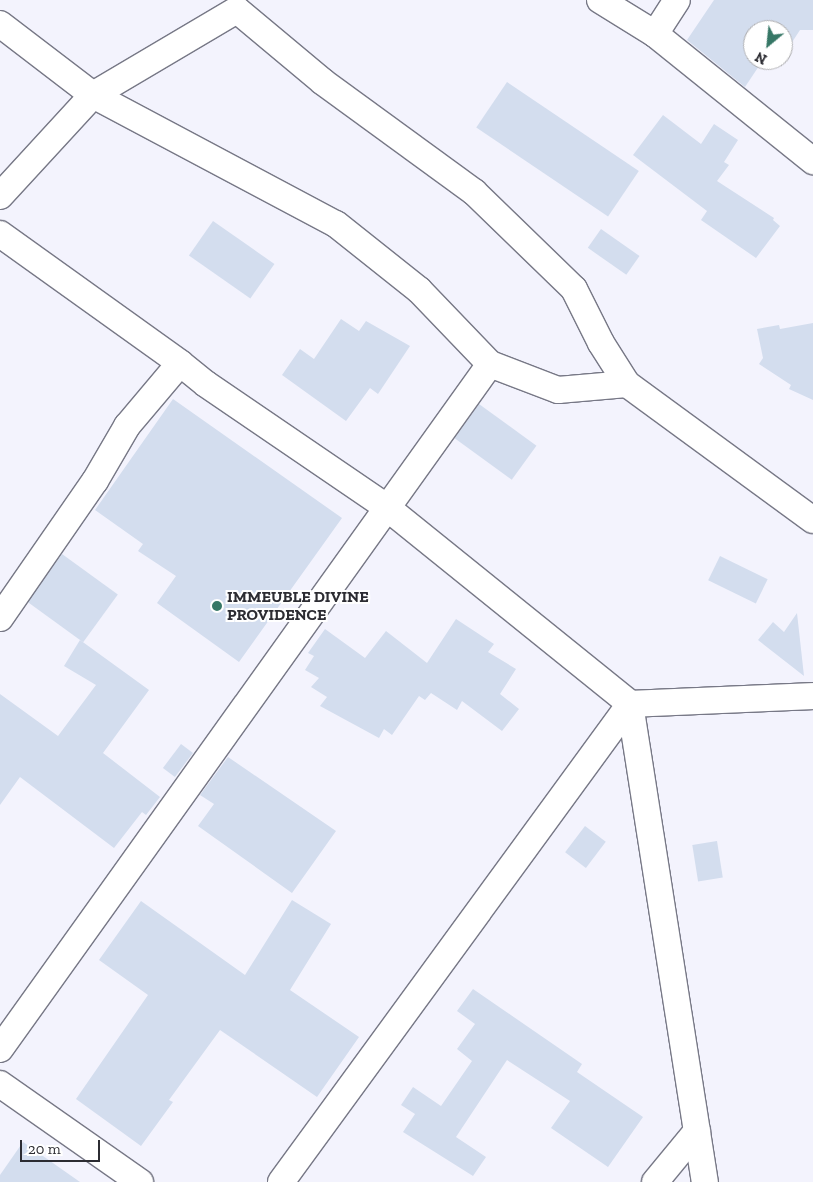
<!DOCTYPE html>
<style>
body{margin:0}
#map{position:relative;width:813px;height:1182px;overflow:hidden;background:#f3f3fd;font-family:"Zilla Slab",serif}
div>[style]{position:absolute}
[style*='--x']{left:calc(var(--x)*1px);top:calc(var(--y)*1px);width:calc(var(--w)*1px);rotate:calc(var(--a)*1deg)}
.building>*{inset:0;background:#d3ddee;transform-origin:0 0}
.roads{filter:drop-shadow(1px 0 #777886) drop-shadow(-1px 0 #777886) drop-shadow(0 1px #777886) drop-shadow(0 -1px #777886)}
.minor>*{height:26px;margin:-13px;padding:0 13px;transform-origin:13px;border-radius:13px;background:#fff}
.dots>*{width:14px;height:14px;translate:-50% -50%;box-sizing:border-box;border:2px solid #fff;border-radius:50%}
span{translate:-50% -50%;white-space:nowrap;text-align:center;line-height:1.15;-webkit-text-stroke:4px #fff;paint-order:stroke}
.poi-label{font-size:16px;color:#2c2c32;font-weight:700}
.left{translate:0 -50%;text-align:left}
.north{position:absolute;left:743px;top:20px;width:50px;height:50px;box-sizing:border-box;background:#fff;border:1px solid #ababad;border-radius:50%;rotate:208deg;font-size:14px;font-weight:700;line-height:20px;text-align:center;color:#2c2c32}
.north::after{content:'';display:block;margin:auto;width:18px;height:22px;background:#367766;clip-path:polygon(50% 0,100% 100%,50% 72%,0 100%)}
.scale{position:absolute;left:20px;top:1140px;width:80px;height:22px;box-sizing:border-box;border:2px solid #2c2c32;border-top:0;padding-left:6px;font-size:15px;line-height:18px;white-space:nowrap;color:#2c2c32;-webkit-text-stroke:4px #fff;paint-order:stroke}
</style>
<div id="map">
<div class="building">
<div style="clip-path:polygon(714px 0,813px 0,813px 30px,800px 30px,783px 56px,783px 30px,753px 30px,753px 60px,763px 60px,745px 87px,687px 40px)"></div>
<div style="left:507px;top:82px;width:159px;height:55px;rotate:34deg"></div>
<div style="clip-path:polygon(663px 115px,701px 144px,714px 124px,738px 140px,724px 162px,729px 165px,717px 181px,774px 218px,773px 220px,780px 226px,756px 258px,701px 220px,707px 211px,633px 155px)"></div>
<div style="left:213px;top:221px;width:75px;height:42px;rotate:35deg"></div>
<div style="left:601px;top:229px;width:47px;height:23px;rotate:35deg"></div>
<div style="clip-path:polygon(341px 319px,359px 331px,366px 321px,410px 346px,378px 394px,370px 388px,346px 421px,282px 375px,300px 349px,314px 359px)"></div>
<div style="clip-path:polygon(813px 323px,813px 400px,789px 389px,791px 385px,759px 364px,763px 358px,757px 329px,779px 325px,780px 329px)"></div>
<div style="clip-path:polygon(173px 399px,342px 518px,239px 662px,157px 603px,176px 576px,138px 551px,143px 544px,95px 510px)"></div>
<div style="left:479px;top:404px;width:71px;height:42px;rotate:36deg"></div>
<div style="left:62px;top:554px;width:69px;height:59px;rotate:36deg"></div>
<div style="left:720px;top:556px;width:53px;height:27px;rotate:26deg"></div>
<div style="clip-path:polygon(797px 613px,804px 676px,758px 640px,773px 622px,784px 632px)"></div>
<div style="clip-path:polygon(456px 619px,494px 644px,488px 652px,516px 669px,500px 694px,519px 709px,502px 731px,462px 701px,457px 710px,431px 693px,425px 700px,419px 696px,392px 735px,384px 729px,379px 738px,320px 706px,327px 697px,311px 687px,319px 678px,305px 670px,314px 656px,308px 653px,325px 629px,365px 658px,386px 631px,427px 663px)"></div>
<div style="clip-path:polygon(80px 640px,149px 690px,103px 753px,160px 797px,146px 815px,142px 812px,114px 848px,20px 777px,0 805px,0 694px,58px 736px,96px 685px,64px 666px)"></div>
<div style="left:181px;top:744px;width:15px;height:30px;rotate:37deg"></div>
<div style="clip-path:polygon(228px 757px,336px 831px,292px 893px,198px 826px,214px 804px,200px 795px)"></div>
<div style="left:585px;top:826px;width:26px;height:33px;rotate:37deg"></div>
<div style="left:717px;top:841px;width:37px;height:25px;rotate:81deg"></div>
<div style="clip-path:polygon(292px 900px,331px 924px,290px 990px,359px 1037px,317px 1097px,220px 1030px,169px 1100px,173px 1102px,141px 1146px,76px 1099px,148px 995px,99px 960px,141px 901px,245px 975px)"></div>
<div style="clip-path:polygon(473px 989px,582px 1064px,577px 1072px,643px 1117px,608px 1167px,551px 1128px,570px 1101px,507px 1060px,456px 1137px,486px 1157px,473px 1176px,403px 1132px,415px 1114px,401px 1105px,413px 1087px,441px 1106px,472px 1061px,457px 1049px,475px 1024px,457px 1011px)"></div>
<div style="clip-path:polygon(23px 1142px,80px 1182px,0 1182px,0 1175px)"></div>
</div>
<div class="roads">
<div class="minor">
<div style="--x:600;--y:0;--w:65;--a:31.7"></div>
<div style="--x:655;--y:34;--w:40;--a:-57.1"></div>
<div style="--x:0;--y:24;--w:117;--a:37.4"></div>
<div style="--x:93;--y:95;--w:167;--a:-30.6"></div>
<div style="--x:237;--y:10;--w:112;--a:39.9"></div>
<div style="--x:323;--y:82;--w:187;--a:36.1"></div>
<div style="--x:474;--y:192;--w:139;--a:44.1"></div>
<div style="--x:574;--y:289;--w:60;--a:63.4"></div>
<div style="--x:601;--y:343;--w:49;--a:57.6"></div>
<div style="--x:655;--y:34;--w:203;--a:38.8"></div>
<div style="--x:0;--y:196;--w:137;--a:-47.4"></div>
<div style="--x:93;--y:95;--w:275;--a:28"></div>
<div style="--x:336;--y:224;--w:106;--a:38.5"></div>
<div style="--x:419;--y:290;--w:103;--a:46.2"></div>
<div style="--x:490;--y:364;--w:73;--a:20.9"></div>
<div style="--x:558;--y:390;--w:69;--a:-5"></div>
<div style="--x:627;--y:384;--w:230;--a:36.2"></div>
<div style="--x:0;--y:234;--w:221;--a:35.6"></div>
<div style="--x:0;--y:618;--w:167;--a:-55.3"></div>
<div style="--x:95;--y:481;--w:64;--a:-59.8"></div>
<div style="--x:127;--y:426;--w:82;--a:-49.9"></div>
<div style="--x:180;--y:363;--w:33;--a:39"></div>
<div style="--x:206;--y:384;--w:217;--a:34.3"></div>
<div style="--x:385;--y:506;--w:315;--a:38.9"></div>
<div style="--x:630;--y:704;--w:183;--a:-2.5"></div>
<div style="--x:630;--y:704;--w:484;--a:81.1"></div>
<div style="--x:0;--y:1049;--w:842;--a:-54.42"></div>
<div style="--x:0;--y:1084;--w:171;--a:35"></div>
<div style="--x:281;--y:1182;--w:592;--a:-53.87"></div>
<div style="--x:655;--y:1182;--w:66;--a:-50.5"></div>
</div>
</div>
<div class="dots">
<div style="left:217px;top:606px;background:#367766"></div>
</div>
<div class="poi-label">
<span class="left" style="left:227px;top:606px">IMMEUBLE DIVINE<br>PROVIDENCE</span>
</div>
<div class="north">N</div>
<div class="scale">20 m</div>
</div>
